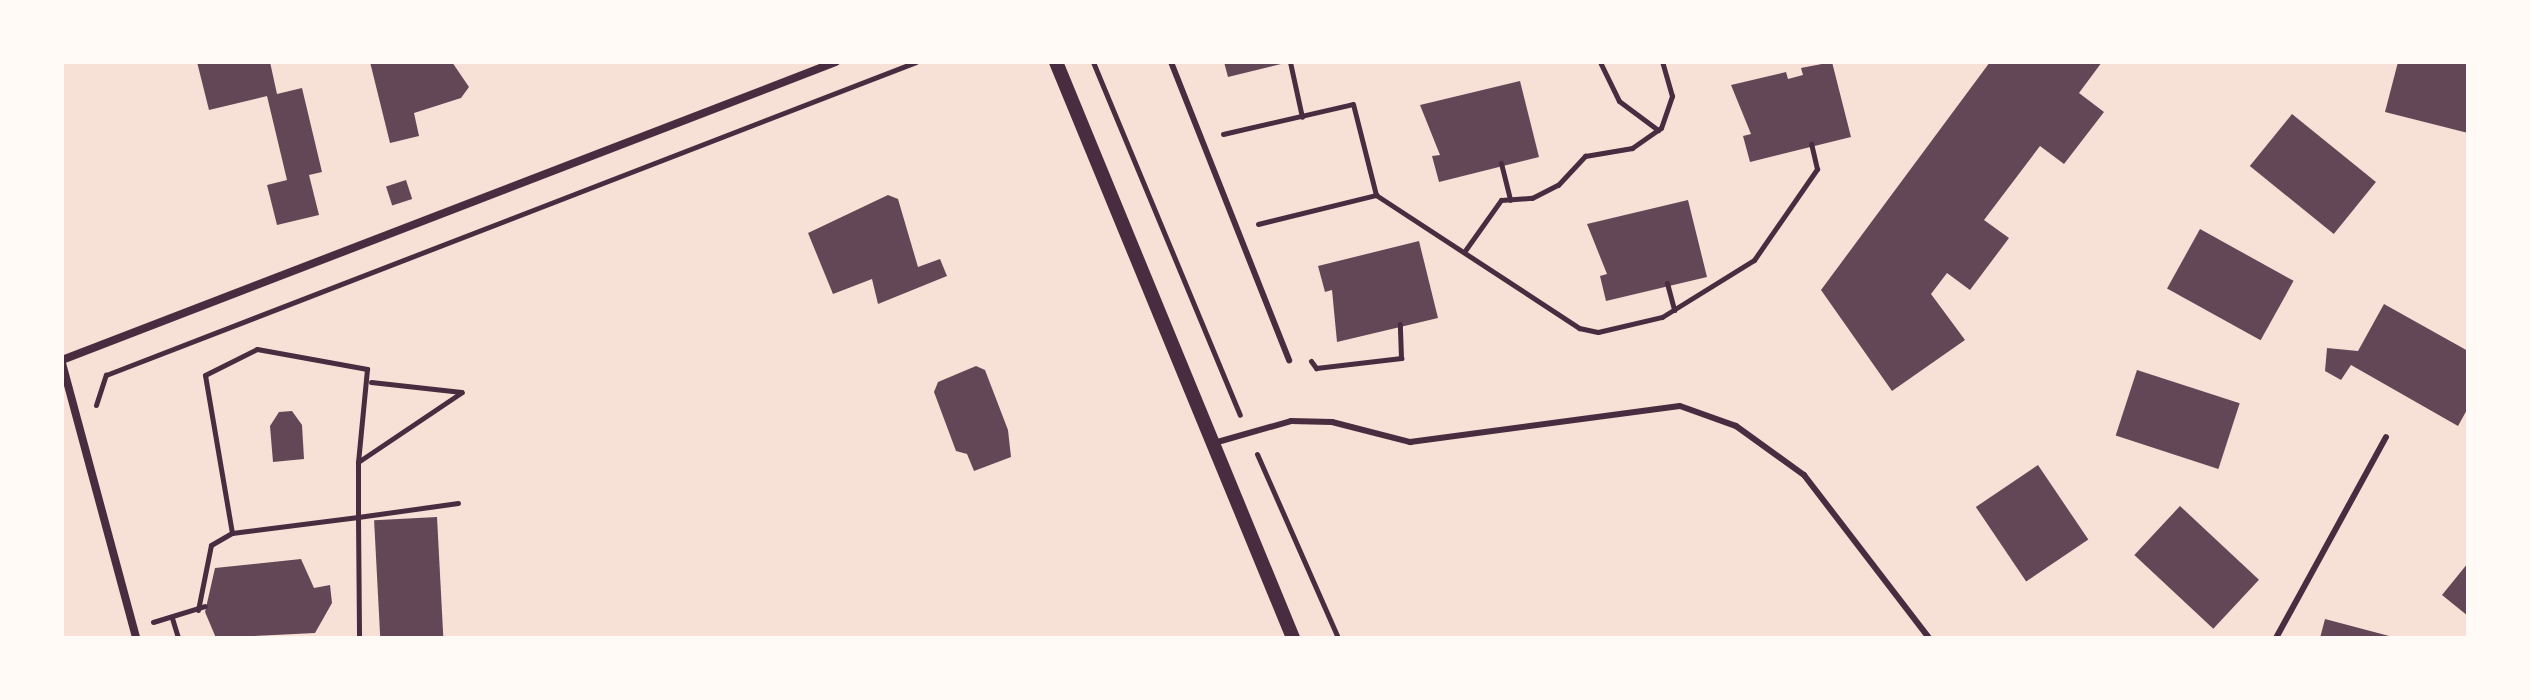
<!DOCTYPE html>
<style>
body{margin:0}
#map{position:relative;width:2530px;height:700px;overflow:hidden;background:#f7e1d7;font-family:"Alegreya Sans",sans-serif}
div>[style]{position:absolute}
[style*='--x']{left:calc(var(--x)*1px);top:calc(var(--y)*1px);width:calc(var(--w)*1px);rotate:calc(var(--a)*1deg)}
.building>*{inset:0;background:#644757;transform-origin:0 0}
.path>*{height:5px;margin:-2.5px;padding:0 2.5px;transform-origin:2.5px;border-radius:2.5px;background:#4a2c40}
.service>*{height:6px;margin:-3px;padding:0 3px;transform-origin:3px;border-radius:3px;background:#4a2c40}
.minor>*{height:8px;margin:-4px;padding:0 4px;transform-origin:4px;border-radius:4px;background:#4a2c40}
.tertiary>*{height:14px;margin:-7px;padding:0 7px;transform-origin:7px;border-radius:7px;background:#4a2c40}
span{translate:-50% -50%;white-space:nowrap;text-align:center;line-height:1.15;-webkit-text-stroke:8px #fffaf5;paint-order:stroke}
.frame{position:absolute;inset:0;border:64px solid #fffaf5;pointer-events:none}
</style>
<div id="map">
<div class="building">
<div style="clip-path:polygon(197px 62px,270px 62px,277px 94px,302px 88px,322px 172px,309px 175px,319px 215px,277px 225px,267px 185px,287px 180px,267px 96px,209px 110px)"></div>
<div style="clip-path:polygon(370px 62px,452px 62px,469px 87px,461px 98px,414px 113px,419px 136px,390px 143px)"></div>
<div style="clip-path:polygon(1224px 62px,1284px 62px,1285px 63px,1228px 77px)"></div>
<div style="clip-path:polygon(1832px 62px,1851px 137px,1750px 162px,1743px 136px,1751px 134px,1731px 85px,1786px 72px,1788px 79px,1803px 75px,1801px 68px)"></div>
<div style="clip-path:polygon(1990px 62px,2102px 62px,2079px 93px,2104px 112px,2064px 164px,2040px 146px,1984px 220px,2009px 238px,1970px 290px,1947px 273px,1931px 294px,1965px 340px,1892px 391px,1821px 290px)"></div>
<div style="clip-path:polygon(2398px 62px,2468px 64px,2468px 133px,2385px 112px)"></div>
<div style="clip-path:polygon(1520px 81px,1539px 157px,1439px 182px,1432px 156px,1440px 155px,1420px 105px)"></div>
<div style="left:2292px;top:114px;width:108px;height:67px;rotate:39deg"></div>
<div style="left:406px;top:180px;width:20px;height:21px;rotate:72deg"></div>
<div style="clip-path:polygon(888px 195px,898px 199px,918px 267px,940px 259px,947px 276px,878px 304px,872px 279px,833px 294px,808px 233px)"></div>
<div style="clip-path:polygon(1688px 200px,1707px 277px,1606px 301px,1600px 276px,1607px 274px,1587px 224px)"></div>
<div style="left:2200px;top:229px;width:107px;height:68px;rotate:29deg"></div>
<div style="clip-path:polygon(1419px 241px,1438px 318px,1337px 342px,1332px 290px,1325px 292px,1318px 266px)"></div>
<div style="clip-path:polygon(2384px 304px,2468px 351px,2468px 408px,2458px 426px,2351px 365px,2341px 380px,2325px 371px,2327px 348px,2358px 351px)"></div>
<div style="clip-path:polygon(976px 366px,985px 370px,1008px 430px,1011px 457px,974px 471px,967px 454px,956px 451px,934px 392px,938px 382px)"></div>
<div style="left:2137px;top:370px;width:108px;height:69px;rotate:18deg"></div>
<div style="clip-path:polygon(292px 411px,302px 425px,304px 459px,273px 462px,270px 426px,279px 412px)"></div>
<div style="left:2038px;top:465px;width:90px;height:75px;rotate:56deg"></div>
<div style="left:2180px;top:506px;width:108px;height:67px;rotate:43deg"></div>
<div style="left:437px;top:517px;width:121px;height:63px;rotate:87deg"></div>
<div style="clip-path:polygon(301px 559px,314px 588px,330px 585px,332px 603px,315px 633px,216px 638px,205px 612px,215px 568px)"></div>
<div style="clip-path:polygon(2468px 563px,2468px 616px,2442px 595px)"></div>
<div style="clip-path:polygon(2325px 619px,2393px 637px,2393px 638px,2320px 638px)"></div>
</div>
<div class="path">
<div style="--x:1093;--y:62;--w:382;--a:67.4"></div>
<div style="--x:1290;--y:62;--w:56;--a:77.7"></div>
<div style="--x:1600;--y:62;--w:43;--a:64"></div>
<div style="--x:1619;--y:101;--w:49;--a:36.6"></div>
<div style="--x:1223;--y:134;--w:133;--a:-13"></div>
<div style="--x:1353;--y:104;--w:94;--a:75.8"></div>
<div style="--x:1501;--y:163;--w:38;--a:76"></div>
<div style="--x:1258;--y:224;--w:122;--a:-13.8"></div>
<div style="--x:1376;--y:195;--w:243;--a:33.2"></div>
<div style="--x:1579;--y:328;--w:19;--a:12"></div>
<div style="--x:1598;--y:332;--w:66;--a:-13.2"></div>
<div style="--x:1662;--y:317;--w:108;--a:-31.8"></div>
<div style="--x:1754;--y:260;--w:111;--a:-55.3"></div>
<div style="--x:1817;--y:169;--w:26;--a:-103"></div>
<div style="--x:1464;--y:252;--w:64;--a:-54.6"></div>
<div style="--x:1501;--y:200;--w:31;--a:-4"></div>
<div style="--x:1532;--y:198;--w:29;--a:-27"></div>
<div style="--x:1558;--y:185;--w:40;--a:-47"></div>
<div style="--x:1585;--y:156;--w:48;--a:-9.7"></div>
<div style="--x:1632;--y:148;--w:35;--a:-35"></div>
<div style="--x:1661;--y:128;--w:34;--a:-71"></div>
<div style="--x:1672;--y:96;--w:35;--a:-106"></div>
<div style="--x:1667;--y:283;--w:28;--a:75"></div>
<div style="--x:1311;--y:361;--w:9;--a:54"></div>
<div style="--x:1316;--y:368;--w:86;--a:-6.7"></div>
<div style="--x:1401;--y:358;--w:34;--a:-92"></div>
<div style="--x:371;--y:382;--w:91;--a:6.3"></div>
<div style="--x:96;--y:405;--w:32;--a:-72"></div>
<div style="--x:106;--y:375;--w:868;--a:-21.13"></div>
<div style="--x:1257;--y:454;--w:201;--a:66.2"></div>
<div style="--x:458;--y:503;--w:101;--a:172"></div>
<div style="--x:358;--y:517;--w:55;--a:-90"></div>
<div style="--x:358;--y:462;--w:125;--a:-33.9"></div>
<div style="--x:232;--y:533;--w:160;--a:-99.7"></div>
<div style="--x:205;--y:375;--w:58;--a:-26.6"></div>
<div style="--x:257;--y:349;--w:112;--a:10.3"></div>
<div style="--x:367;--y:369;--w:93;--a:95.5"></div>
<div style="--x:198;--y:610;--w:66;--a:-78.7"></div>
<div style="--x:211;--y:545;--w:24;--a:-30"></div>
<div style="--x:232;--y:533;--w:127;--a:-7.2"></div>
<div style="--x:358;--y:517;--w:121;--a:89.5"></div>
<div style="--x:172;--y:618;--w:21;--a:73"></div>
<div style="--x:153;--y:622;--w:54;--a:-17.1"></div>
</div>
<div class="service">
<div style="--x:1171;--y:62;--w:321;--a:68.4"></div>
<div style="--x:1214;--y:443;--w:80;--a:-15.9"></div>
<div style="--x:1291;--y:421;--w:41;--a:1.4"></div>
<div style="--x:1332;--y:422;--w:81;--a:14.4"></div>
<div style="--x:1410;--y:442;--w:272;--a:-7.6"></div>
<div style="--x:1680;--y:406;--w:59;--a:19.7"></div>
<div style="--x:1736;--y:426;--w:84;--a:35.8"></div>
<div style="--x:1804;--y:475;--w:205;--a:52.5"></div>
<div style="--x:2276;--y:638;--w:229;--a:-61.3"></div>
</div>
<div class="minor">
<div style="--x:62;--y:360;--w:829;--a:-21.06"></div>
<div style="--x:62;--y:363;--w:285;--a:74.9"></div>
</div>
<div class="tertiary">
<div style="--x:1056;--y:62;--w:623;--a:67.63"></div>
</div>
<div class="frame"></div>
</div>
